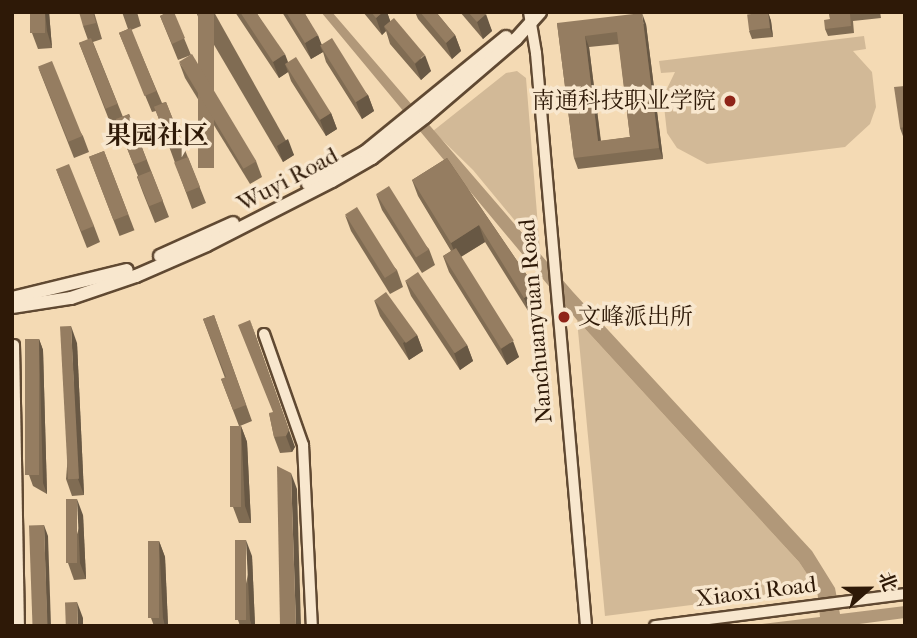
<!DOCTYPE html>
<meta charset="utf-8">
<style>
body{margin:0}
#map{position:relative;width:917px;height:638px;overflow:hidden;background:#f4dab4;font-family:"IM FELL French Canon","Noto Serif SC",serif}
div>[style]{position:absolute}
[style*='--x']{left:calc(var(--x)*1px);top:calc(var(--y)*1px);width:calc(var(--w)*1px);rotate:calc(var(--a)*1deg)}
.green>*{inset:0;background:#d2b997}
.water>*{inset:0;background:#b19879}
.roads{filter:drop-shadow(2px 0 #604932) drop-shadow(-2px 0 #604932) drop-shadow(0 2px #604932) drop-shadow(0 -2px #604932)}
.tertiary>*{height:10px;margin:-5px;padding:0 5px;transform-origin:5px;border-radius:5px;background:#f8e7ce}
.secondary>*{height:12px;margin:-6px;padding:0 6px;transform-origin:6px;border-radius:6px;background:#f8e7ce}
.wall>*{inset:0;background:#806c53;transform-origin:0 0}
.shaded-wall>*{inset:0;background:#685844}
.building>*{inset:0;background:#957d61;transform-origin:0 0}
.dots>*{width:19px;height:19px;translate:-50% -50%;box-sizing:border-box;border:4px solid #f8e7ce;border-radius:50%}
span{translate:-50% -50%;white-space:nowrap;text-align:center;line-height:1.15;-webkit-text-stroke:7px #f8e7ce;paint-order:stroke}
.poi-label{font-size:23px;color:#2e1907}
.right{translate:-100% -50%;text-align:right}
.left{translate:0 -50%;text-align:left}
.street-label{font-size:23px;color:#2e1907}
.quarter-label{font-size:26px;color:#2e1907;font-weight:700}
.frame{position:absolute;inset:0;border:14px solid #2e1907;pointer-events:none}
.north{position:absolute;left:833px;top:554px;width:70px;height:70px;-webkit-text-stroke:5px #f8e7ce;paint-order:stroke;rotate:69deg;font-size:19px;font-weight:700;line-height:28px;text-align:center;color:#2e1907}
.north::after{content:'';display:block;margin:auto;width:24px;height:32px;background:#2e1907;clip-path:polygon(50% 0,100% 100%,50% 72%,0 100%)}
</style>
<div id="map">
<div class="green">
<div style="clip-path:polygon(864px 36px,866px 49px,853px 51px,872px 72px,876px 107px,870px 124px,845px 147px,707px 164px,677px 148px,667px 133px,663px 97px,675px 72px,661px 73px,659px 61px)"></div>
<div style="clip-path:polygon(517px 71px,526px 78px,540px 251px,473px 170px,433px 131px,506px 73px)"></div>
<div style="clip-path:polygon(577px 320px,799px 562px,817px 589px,605px 616px)"></div>
</div>
<div class="water">
<div style="clip-path:polygon(321px 12px,332px 12px,573px 292px,812px 551px,835px 588px,840px 614px,905px 606px,905px 618px,844px 626px,746px 626px,820px 617px,817px 589px,799px 562px,577px 320px)"></div>
</div>
<div class="roads">
<div class="tertiary">
<div style="--x:529;--y:12;--w:42;--a:80.3"></div>
<div style="--x:536;--y:53;--w:575;--a:85.01"></div>
<div style="--x:264;--y:334;--w:118;--a:70.6"></div>
<div style="--x:303;--y:445;--w:181;--a:87.2"></div>
<div style="--x:14;--y:345;--w:281;--a:89"></div>
<div style="--x:655;--y:626;--w:252;--a:-7.3"></div>
</div>
<div class="secondary">
<div style="--x:308;--y:184;--w:65;--a:-29.3"></div>
<div style="--x:365;--y:152;--w:182;--a:-39.2"></div>
<div style="--x:160;--y:256;--w:80;--a:-24.3"></div>
<div style="--x:12;--y:298;--w:118;--a:-13.7"></div>
<div style="--x:12;--y:307;--w:60;--a:-8.7"></div>
<div style="--x:71;--y:298;--w:69;--a:-18.7"></div>
<div style="--x:136;--y:276;--w:77;--a:-23.6"></div>
<div style="--x:207;--y:245;--w:140;--a:-27.1"></div>
<div style="--x:332;--y:181;--w:46;--a:-29.9"></div>
<div style="--x:372;--y:158;--w:67;--a:-37.7"></div>
<div style="--x:425;--y:117;--w:120;--a:-40.6"></div>
<div style="--x:516;--y:39;--w:36;--a:-48"></div>
</div>
</div>
<div class="wall">
<div style="clip-path:polygon(30px 12px,49px 12px,52px 48px,38px 49px,32px 33px)"></div>
<div style="clip-path:polygon(94px 12px,102px 39px,93px 42px,123px 117px,129px 114px,169px 217px,155px 223px,143px 193px,137px 177px,138px 176px,117px 123px,111px 125px,79px 43px,88px 40px,83px 26px)"></div>
<div style="clip-path:polygon(122px 12px,137px 12px,141px 26px,131px 30px,162px 103px,166px 102px,206px 203px,192px 209px,156px 111px,152px 112px,119px 33px,128px 29px)"></div>
<div style="clip-path:polygon(164px 12px,179px 12px,174px 14px,191px 55px,178px 60px,160px 16px,164px 14px)"></div>
<div style="clip-path:polygon(196px 12px,214px 12px,294px 155px,283px 162px,200px 21px)"></div>
<div style="clip-path:polygon(235px 12px,256px 12px,288px 63px,331px 113px,337px 129px,326px 136px,291px 81px,288px 72px,279px 78px)"></div>
<div style="clip-path:polygon(282px 12px,304px 12px,322px 45px,368px 95px,374px 111px,362px 119px,326px 62px,323px 52px,311px 59px)"></div>
<div style="clip-path:polygon(363px 12px,387px 12px,390px 21px,431px 71px,421px 80px,390px 44px,386px 31px,382px 35px)"></div>
<div style="clip-path:polygon(415px 12px,436px 12px,455px 35px,461px 51px,452px 59px,418px 19px)"></div>
<div style="clip-path:polygon(460px 12px,484px 12px,492px 31px,483px 39px)"></div>
<div style="clip-path:polygon(768px 12px,771px 21px,773px 37px,752px 39px,749px 31px)"></div>
<div style="clip-path:polygon(829px 12px,880px 12px,881px 18px,853px 21px,854px 33px,828px 36px,825px 29px,830px 19px)"></div>
<div style="clip-path:polygon(evenodd,557px 23px,646px 24px,663px 159px,578px 169px,574px 158px,557px 23px,619px 44px,630px 137px,601px 141px,589px 47px,619px 44px)"></div>
<div style="clip-path:polygon(179px 62px,256px 161px,262px 177px,250px 184px,185px 78px)"></div>
<div style="clip-path:polygon(38px 67px,83px 136px,89px 152px,74px 158px)"></div>
<div style="clip-path:polygon(905px 86px,905px 139px,904px 139px,900px 128px)"></div>
<div style="left:104px;top:151px;width:85px;height:16px;rotate:69deg"></div>
<div style="clip-path:polygon(447px 158px,537px 290px,543px 306px,530px 314px,485px 242px,461px 257px,519px 357px,507px 365px,449px 272px,443px 256px,451px 251px,418px 196px,412px 180px)"></div>
<div style="clip-path:polygon(56px 169px,94px 226px,100px 242px,87px 248px)"></div>
<div style="clip-path:polygon(376px 194px,429px 249px,435px 265px,422px 273px,382px 210px)"></div>
<div style="clip-path:polygon(345px 215px,397px 270px,403px 287px,390px 294px,351px 231px)"></div>
<div style="clip-path:polygon(405px 280px,467px 345px,473px 361px,460px 370px,411px 296px)"></div>
<div style="clip-path:polygon(374px 300px,417px 335px,423px 351px,409px 360px,380px 316px)"></div>
<div style="clip-path:polygon(214px 315px,252px 421px,240px 426px,241px 426px,247px 442px,251px 523px,239px 523px,233px 507px,239px 426px,221px 379px,225px 378px,203px 319px)"></div>
<div style="clip-path:polygon(39px 339px,43px 350px,47px 494px,33px 486px,29px 475px)"></div>
<div style="clip-path:polygon(77px 343px,84px 495px,72px 496px,66px 479px)"></div>
<div style="clip-path:polygon(269px 413px,295px 447px,292px 452px,280px 453px,274px 437px)"></div>
<div style="clip-path:polygon(83px 515px,86px 579px,74px 580px,68px 563px)"></div>
<div style="clip-path:polygon(159px 541px,165px 557px,168px 626px,154px 626px,151px 618px)"></div>
<div style="clip-path:polygon(252px 556px,255px 626px,240px 626px,238px 620px)"></div>
</div>
<div class="shaded-wall">
<div style="clip-path:polygon(45px 12px,49px 12px,52px 48px,47px 31px)"></div>
<div style="clip-path:polygon(383px 12px,387px 12px,392px 26px,384px 27px,386px 31px,382px 35px,376px 18px)"></div>
<div style="clip-path:polygon(768px 12px,771px 21px,773px 37px,770px 28px)"></div>
<div style="clip-path:polygon(642px 13px,646px 24px,663px 159px,659px 148px)"></div>
<div style="clip-path:polygon(486px 14px,492px 31px,483px 39px,477px 22px)"></div>
<div style="clip-path:polygon(318px 35px,324px 51px,320px 46px,323px 52px,311px 59px,305px 43px)"></div>
<div style="clip-path:polygon(455px 35px,461px 51px,452px 59px,446px 43px)"></div>
<div style="clip-path:polygon(585px 36px,589px 47px,602px 152px,598px 141px)"></div>
<div style="clip-path:polygon(285px 54px,291px 70px,285px 64px,288px 72px,279px 78px,273px 62px)"></div>
<div style="clip-path:polygon(425px 55px,431px 71px,421px 80px,415px 64px)"></div>
<div style="clip-path:polygon(368px 95px,374px 111px,362px 119px,356px 102px)"></div>
<div style="clip-path:polygon(331px 113px,337px 129px,326px 136px,320px 120px)"></div>
<div style="clip-path:polygon(288px 139px,294px 155px,283px 162px,277px 146px)"></div>
<div style="clip-path:polygon(479px 225px,485px 242px,457px 259px,451px 243px)"></div>
<div style="clip-path:polygon(537px 290px,543px 306px,530px 314px,524px 298px)"></div>
<div style="clip-path:polygon(250px 320px,295px 447px,292px 452px,286px 436px)"></div>
<div style="clip-path:polygon(71px 326px,77px 343px,84px 495px,78px 479px)"></div>
<div style="clip-path:polygon(417px 335px,423px 351px,409px 360px,403px 343px)"></div>
<div style="clip-path:polygon(39px 339px,43px 350px,47px 494px,43px 483px)"></div>
<div style="clip-path:polygon(513px 341px,519px 357px,507px 365px,501px 349px)"></div>
<div style="clip-path:polygon(467px 345px,473px 361px,460px 370px,454px 353px)"></div>
<div style="clip-path:polygon(241px 426px,247px 442px,251px 523px,245px 506px)"></div>
<div style="clip-path:polygon(291px 473px,297px 489px,301px 626px,296px 626px)"></div>
<div style="clip-path:polygon(77px 499px,83px 515px,86px 579px,80px 563px)"></div>
<div style="clip-path:polygon(44px 525px,48px 536px,51px 626px,47px 626px)"></div>
<div style="clip-path:polygon(246px 540px,252px 556px,255px 626px,252px 626px,250px 620px)"></div>
<div style="clip-path:polygon(159px 541px,165px 557px,168px 626px,165px 626px,163px 618px)"></div>
<div style="clip-path:polygon(77px 602px,83px 618px,83px 626px,78px 626px)"></div>
</div>
<div class="building">
<div style="left:30px;top:12px;width:15px;height:21px"></div>
<div style="clip-path:polygon(79px 12px,93px 12px,96px 23px,83px 26px)"></div>
<div style="clip-path:polygon(168px 12px,174px 12px,185px 38px,172px 44px,160px 16px)"></div>
<div style="left:198px;top:12px;width:16px;height:156px"></div>
<div style="clip-path:polygon(240px 12px,256px 12px,285px 54px,273px 62px)"></div>
<div style="clip-path:polygon(286px 12px,304px 12px,318px 35px,305px 43px)"></div>
<div style="clip-path:polygon(371px 12px,383px 12px,376px 18px)"></div>
<div style="clip-path:polygon(420px 12px,436px 12px,455px 35px,446px 43px)"></div>
<div style="clip-path:polygon(468px 12px,484px 12px,486px 14px,477px 22px)"></div>
<div style="left:768px;top:12px;width:16px;height:21px;rotate:83deg"></div>
<div style="clip-path:polygon(829px 12px,862px 12px,850px 14px,851px 26px,825px 29px,824px 20px,830px 19px)"></div>
<div style="clip-path:polygon(evenodd,642px 13px,659px 148px,574px 158px,557px 23px,642px 13px,617px 32px,630px 137px,598px 141px,585px 36px,617px 32px)"></div>
<div style="left:394px;top:18px;width:48px;height:13px;rotate:50deg"></div>
<div style="left:131px;top:28px;width:68px;height:13px;rotate:68deg"></div>
<div style="left:91px;top:38px;width:71px;height:13px;rotate:68deg"></div>
<div style="left:332px;top:38px;width:67px;height:14px;rotate:58deg"></div>
<div style="left:192px;top:54px;width:125px;height:15px;rotate:59deg"></div>
<div style="left:296px;top:57px;width:66px;height:13px;rotate:58deg"></div>
<div style="left:52px;top:61px;width:81px;height:15px;rotate:68deg"></div>
<div style="clip-path:polygon(905px 86px,905px 127px,900px 128px,894px 87px)"></div>
<div style="left:166px;top:102px;width:46px;height:13px;rotate:68deg"></div>
<div style="left:129px;top:114px;width:49px;height:14px;rotate:69deg"></div>
<div style="left:104px;top:151px;width:68px;height:16px;rotate:69deg"></div>
<div style="left:188px;top:157px;width:32px;height:15px;rotate:68deg"></div>
<div style="clip-path:polygon(447px 158px,537px 290px,524px 298px,479px 225px,451px 243px,412px 180px)"></div>
<div style="left:69px;top:164px;width:67px;height:14px;rotate:68deg"></div>
<div style="left:151px;top:171px;width:32px;height:15px;rotate:68deg"></div>
<div style="left:389px;top:186px;width:75px;height:15px;rotate:58deg"></div>
<div style="left:357px;top:207px;width:75px;height:14px;rotate:58deg"></div>
<div style="left:456px;top:248px;width:109px;height:15px;rotate:58deg"></div>
<div style="left:418px;top:272px;width:88px;height:15px;rotate:56deg"></div>
<div style="left:386px;top:292px;width:53px;height:14px;rotate:54deg"></div>
<div style="clip-path:polygon(214px 315px,246px 405px,233px 410px,221px 379px,226px 377px,203px 319px)"></div>
<div style="clip-path:polygon(250px 320px,289px 430px,286px 436px,274px 437px,269px 413px,273px 412px,238px 325px)"></div>
<div style="left:71px;top:326px;width:153px;height:11px;rotate:87deg"></div>
<div style="left:25px;top:339px;width:14px;height:136px"></div>
<div style="left:230px;top:426px;width:11px;height:81px"></div>
<div style="clip-path:polygon(277px 466px,291px 473px,296px 626px,280px 626px)"></div>
<div style="left:66px;top:499px;width:11px;height:64px"></div>
<div style="left:44px;top:525px;width:101px;height:15px;rotate:88deg"></div>
<div style="left:235px;top:540px;width:11px;height:80px"></div>
<div style="left:148px;top:541px;width:11px;height:77px"></div>
<div style="left:77px;top:602px;width:24px;height:12px;rotate:88deg"></div>
</div>
<div class="dots">
<div style="left:730px;top:101px;background:#8f2418"></div>
<div style="left:564px;top:317px;background:#8f2418"></div>
</div>
<div class="poi-label">
<span class="right" style="left:716px;top:101px">南通科技职业学院</span>
<span class="left" style="left:578px;top:317px">文峰派出所</span>
</div>
<div class="street-label">
<span style="left:288px;top:180px;rotate:-28deg">Wuyi Road</span>
<span style="left:536px;top:321px;rotate:-95deg">Nanchuanyuan Road</span>
<span style="left:756px;top:592px;rotate:-7deg">Xiaoxi Road</span>
</div>
<div class="quarter-label">
<span style="left:157px;top:136px">果园社区</span>
</div>
<div class="frame"></div>
<div class="north">北</div>
</div>
